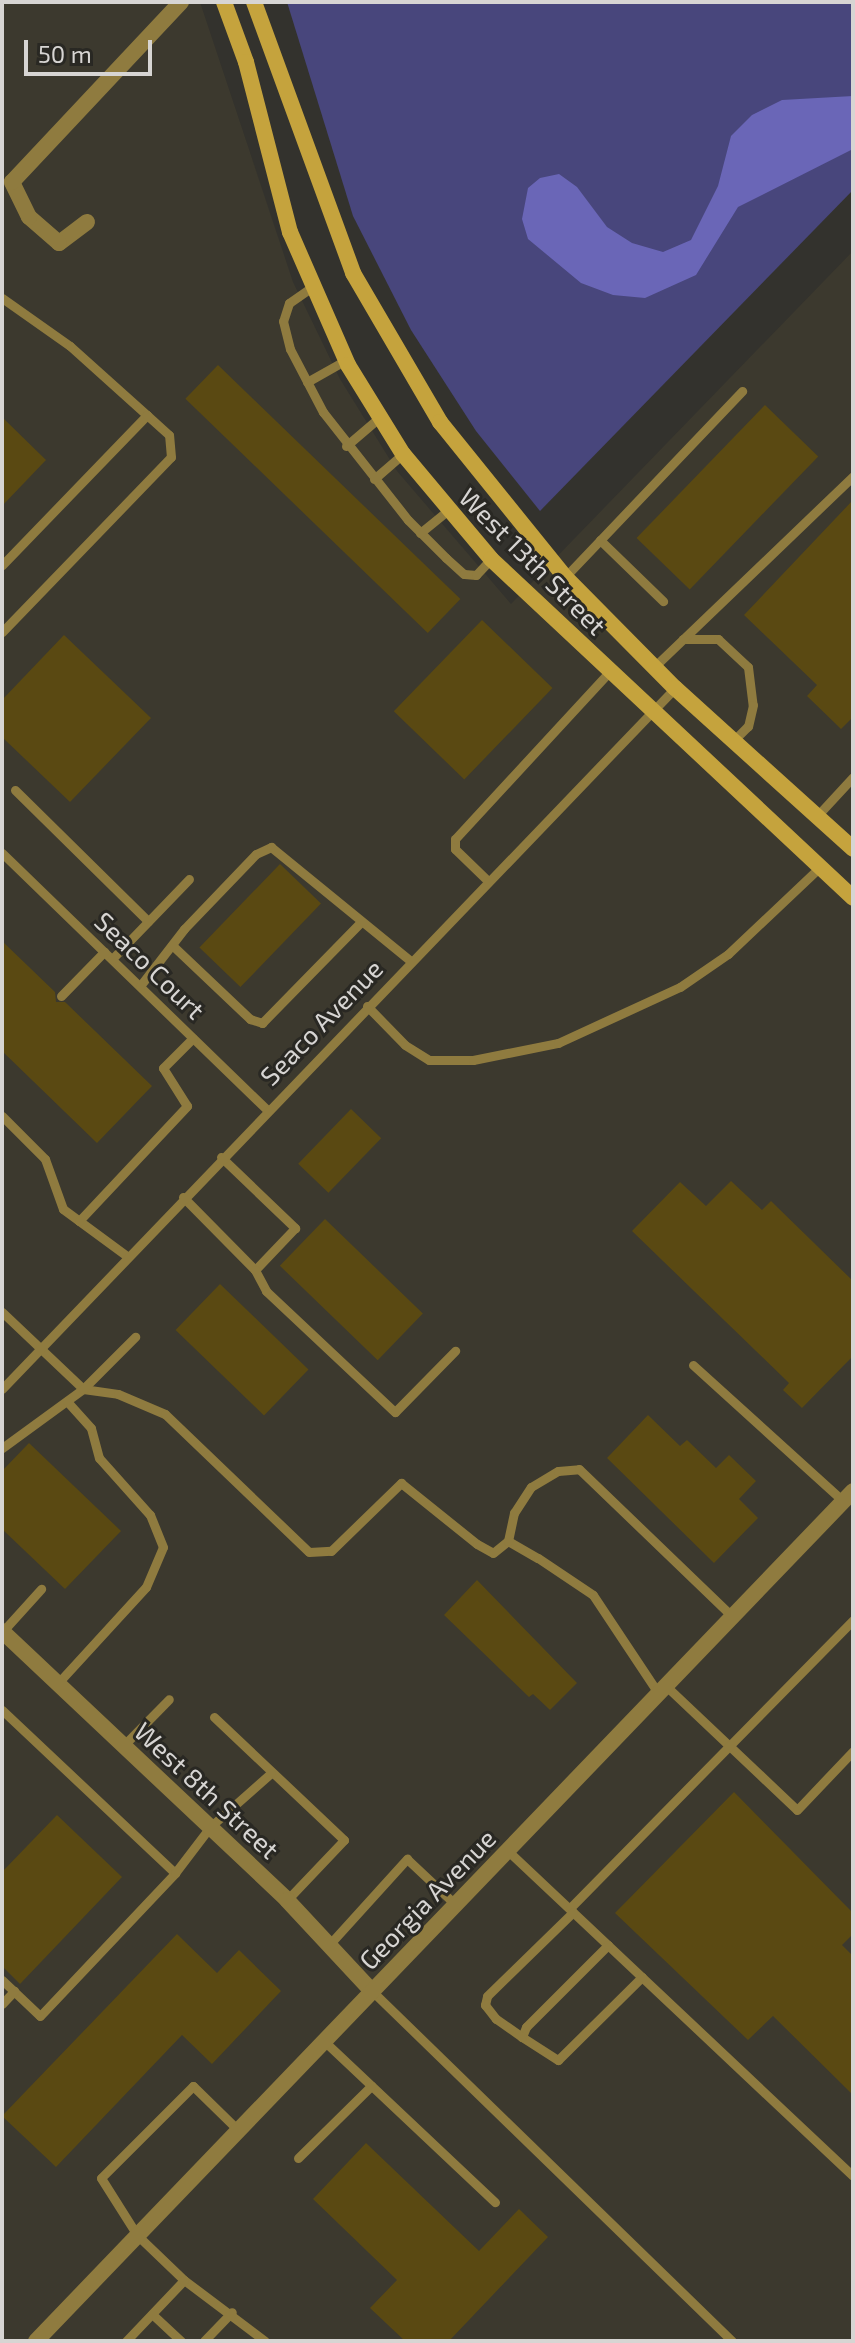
<!DOCTYPE html>
<style>
body{margin:0}
#map{position:relative;width:855px;height:2343px;overflow:hidden;background:#33322d;font-family:"Exo 2",sans-serif}
div>[style]{position:absolute}
[style*='--x']{left:calc(var(--x)*1px);top:calc(var(--y)*1px);width:calc(var(--w)*1px);rotate:calc(var(--a)*1deg)}
.built>*{inset:0;background:#3c392e}
.green>*{inset:0;background:#48467c}
.water>*{inset:0;background:#6a66b7}
.building>*{inset:0;background:#5a4912;transform-origin:0 0}
.service>*{height:9px;margin:-4.5px;padding:0 4.5px;transform-origin:4.5px;border-radius:4.5px;background:#8f7b3f}
.minor>*{height:16px;margin:-8px;padding:0 8px;transform-origin:8px;border-radius:8px;background:#8f7b3f}
.tertiary>*{height:16px;margin:-8px;padding:0 8px;transform-origin:8px;border-radius:8px;background:#8f7b3f}
.secondary>*{height:16px;margin:-8px;padding:0 8px;transform-origin:8px;border-radius:8px;background:#c5a33d}
span{translate:-50% -50%;white-space:nowrap;text-align:center;line-height:1.15;-webkit-text-stroke:6px #292823;paint-order:stroke}
.street-label{font-size:26px;color:#d7d5d3}
.frame{position:absolute;inset:0;border:4px solid #d7d5d3;pointer-events:none}
.scale{position:absolute;left:24px;top:40px;width:128px;height:36px;box-sizing:border-box;border:4px solid #d7d5d3;border-top:0;padding-left:10px;font-size:24px;line-height:28px;white-space:nowrap;color:#d7d5d3;-webkit-text-stroke:6px #292823;paint-order:stroke}
</style>
<div id="map">
<div class="built">
<div style="clip-path:polygon(2px 2px,200px 2px,293px 282px,340px 379px,397px 471px,511px 604px,853px 251px,853px 2341px,2px 2341px)"></div>
</div>
<div class="green">
<div style="clip-path:polygon(287px 2px,853px 2px,853px 190px,540px 511px,476px 431px,411px 330px,353px 216px)"></div>
</div>
<div class="water">
<div style="clip-path:polygon(853px 96px,853px 149px,738px 207px,696px 275px,645px 298px,613px 295px,581px 283px,528px 239px,522px 219px,528px 188px,540px 178px,559px 174px,577px 187px,607px 227px,632px 243px,663px 252px,691px 240px,718px 186px,731px 136px,752px 115px,782px 100px)"></div>
</div>
<div class="building">
<div style="left:218px;top:365px;width:337px;height:47px;rotate:44deg"></div>
<div style="left:765px;top:405px;width:74px;height:185px;rotate:44deg"></div>
<div style="clip-path:polygon(2px 417px,46px 460px,2px 506px)"></div>
<div style="clip-path:polygon(853px 500px,853px 717px,841px 729px,807px 696px,817px 685px,744px 615px)"></div>
<div style="left:482px;top:620px;width:98px;height:127px;rotate:44deg"></div>
<div style="clip-path:polygon(64px 635px,151px 718px,70px 802px,2px 737px,2px 700px)"></div>
<div style="left:280px;top:864px;width:57px;height:116px;rotate:44deg"></div>
<div style="clip-path:polygon(2px 941px,55px 992px,56px 1002px,65px 1002px,152px 1086px,97px 1143px,2px 1051px)"></div>
<div style="left:351px;top:1109px;width:42px;height:76px;rotate:44deg"></div>
<div style="clip-path:polygon(731px 1181px,762px 1210px,771px 1201px,853px 1281px,853px 1356px,802px 1408px,783px 1390px,789px 1383px,632px 1231px,680px 1182px,706px 1206px)"></div>
<div style="left:325px;top:1219px;width:136px;height:65px;rotate:44deg"></div>
<div style="left:220px;top:1284px;width:123px;height:64px;rotate:44deg"></div>
<div style="clip-path:polygon(648px 1415px,680px 1446px,687px 1440px,716px 1468px,729px 1455px,756px 1481px,739px 1499px,758px 1518px,714px 1563px,607px 1458px)"></div>
<div style="clip-path:polygon(29px 1443px,121px 1531px,65px 1589px,2px 1529px,2px 1471px)"></div>
<div style="clip-path:polygon(477px 1580px,577px 1683px,550px 1710px,533px 1694px,529px 1697px,444px 1615px)"></div>
<div style="clip-path:polygon(734px 1792px,853px 1913px,853px 1934px,842px 1945px,853px 1956px,853px 2095px,773px 2016px,748px 2040px,615px 1913px)"></div>
<div style="clip-path:polygon(57px 1815px,122px 1877px,20px 1984px,2px 1966px,2px 1872px)"></div>
<div style="clip-path:polygon(177px 1934px,217px 1973px,239px 1950px,281px 1991px,212px 2064px,182px 2035px,56px 2167px,2px 2116px)"></div>
<div style="clip-path:polygon(366px 2143px,479px 2251px,519px 2209px,548px 2237px,449px 2341px,405px 2341px,370px 2308px,397px 2280px,313px 2199px)"></div>
</div>
<div class="service">
<div style="--x:312;--y:287;--w:28;--a:145"></div>
<div style="--x:289;--y:303;--w:19;--a:108"></div>
<div style="--x:283;--y:321;--w:29;--a:76"></div>
<div style="--x:290;--y:349;--w:71;--a:62.4"></div>
<div style="--x:323;--y:412;--w:137;--a:51.8"></div>
<div style="--x:408;--y:520;--w:54;--a:45"></div>
<div style="--x:446;--y:558;--w:24;--a:42"></div>
<div style="--x:464;--y:574;--w:12;--a:5"></div>
<div style="--x:476;--y:575;--w:22;--a:-47"></div>
<div style="--x:2;--y:298;--w:83;--a:35.2"></div>
<div style="--x:70;--y:346;--w:103;--a:41.9"></div>
<div style="--x:147;--y:415;--w:209;--a:134"></div>
<div style="--x:307;--y:382;--w:45;--a:-29.4"></div>
<div style="--x:346;--y:446;--w:45;--a:-40.5"></div>
<div style="--x:374;--y:479;--w:38;--a:-41"></div>
<div style="--x:420;--y:533;--w:36;--a:-39"></div>
<div style="--x:600;--y:540;--w:88;--a:44.1"></div>
<div style="--x:565;--y:577;--w:257;--a:-46.4"></div>
<div style="--x:2;--y:632;--w:243;--a:-46"></div>
<div style="--x:171;--y:457;--w:22;--a:-95"></div>
<div style="--x:169;--y:435;--w:30;--a:-138"></div>
<div style="--x:683;--y:639;--w:35;--a:0"></div>
<div style="--x:718;--y:639;--w:41;--a:43"></div>
<div style="--x:748;--y:667;--w:38;--a:83"></div>
<div style="--x:753;--y:705;--w:22;--a:103"></div>
<div style="--x:748;--y:726;--w:21;--a:135"></div>
<div style="--x:654;--y:667;--w:276;--a:-43.8"></div>
<div style="--x:15;--y:790;--w:187;--a:44.6"></div>
<div style="--x:817;--y:816;--w:53;--a:-47.3"></div>
<div style="--x:2;--y:853;--w:369;--a:44.1"></div>
<div style="--x:488;--y:881;--w:46;--a:-135.9"></div>
<div style="--x:455;--y:849;--w:10;--a:-90"></div>
<div style="--x:455;--y:839;--w:229;--a:-47.3"></div>
<div style="--x:172;--y:945;--w:108;--a:43.5"></div>
<div style="--x:250;--y:1019;--w:13;--a:18"></div>
<div style="--x:262;--y:1023;--w:141;--a:-45.6"></div>
<div style="--x:112;--y:959;--w:111;--a:-46.1"></div>
<div style="--x:140;--y:986;--w:72;--a:-52.3"></div>
<div style="--x:184;--y:929;--w:104;--a:-46.2"></div>
<div style="--x:256;--y:854;--w:17;--a:-25"></div>
<div style="--x:271;--y:847;--w:181;--a:39.2"></div>
<div style="--x:61;--y:996;--w:62;--a:-45.7"></div>
<div style="--x:367;--y:1006;--w:54;--a:45.7"></div>
<div style="--x:405;--y:1045;--w:28;--a:32"></div>
<div style="--x:429;--y:1060;--w:44;--a:0"></div>
<div style="--x:473;--y:1060;--w:87;--a:-11.3"></div>
<div style="--x:558;--y:1043;--w:134;--a:-24.7"></div>
<div style="--x:680;--y:987;--w:58;--a:-34.5"></div>
<div style="--x:728;--y:954;--w:127;--a:-43.4"></div>
<div style="--x:2;--y:1116;--w:61;--a:45"></div>
<div style="--x:45;--y:1159;--w:53;--a:70.2"></div>
<div style="--x:63;--y:1209;--w:79;--a:36.3"></div>
<div style="--x:221;--y:1157;--w:103;--a:43.8"></div>
<div style="--x:295;--y:1228;--w:58;--a:133.6"></div>
<div style="--x:183;--y:1197;--w:103;--a:45.4"></div>
<div style="--x:255;--y:1270;--w:24;--a:62"></div>
<div style="--x:266;--y:1291;--w:177;--a:43.2"></div>
<div style="--x:395;--y:1412;--w:86;--a:-45.5"></div>
<div style="--x:79;--y:1221;--w:158;--a:-46.8"></div>
<div style="--x:187;--y:1106;--w:45;--a:-122.3"></div>
<div style="--x:163;--y:1068;--w:42;--a:-45"></div>
<div style="--x:2;--y:1312;--w:112;--a:43.5"></div>
<div style="--x:83;--y:1389;--w:35;--a:8"></div>
<div style="--x:118;--y:1394;--w:51;--a:23.1"></div>
<div style="--x:165;--y:1414;--w:199;--a:43.8"></div>
<div style="--x:309;--y:1552;--w:22;--a:-3"></div>
<div style="--x:331;--y:1551;--w:98;--a:-44.2"></div>
<div style="--x:401;--y:1483;--w:97;--a:38.8"></div>
<div style="--x:477;--y:1544;--w:18;--a:29"></div>
<div style="--x:493;--y:1553;--w:19;--a:-39"></div>
<div style="--x:508;--y:1541;--w:34;--a:30"></div>
<div style="--x:538;--y:1558;--w:66;--a:33.9"></div>
<div style="--x:593;--y:1595;--w:118;--a:56.4"></div>
<div style="--x:693;--y:1365;--w:202;--a:42.2"></div>
<div style="--x:2;--y:1389;--w:972;--a:-46.17"></div>
<div style="--x:2;--y:1448;--w:100;--a:-36.1"></div>
<div style="--x:83;--y:1389;--w:74;--a:-45"></div>
<div style="--x:508;--y:1541;--w:29;--a:-78"></div>
<div style="--x:514;--y:1513;--w:31;--a:-57"></div>
<div style="--x:531;--y:1487;--w:31;--a:-31"></div>
<div style="--x:558;--y:1471;--w:21;--a:-5"></div>
<div style="--x:579;--y:1469;--w:212;--a:43.9"></div>
<div style="--x:3;--y:1631;--w:57;--a:-47.9"></div>
<div style="--x:58;--y:1683;--w:130;--a:-47.5"></div>
<div style="--x:146;--y:1587;--w:43;--a:-67"></div>
<div style="--x:163;--y:1547;--w:35;--a:-112"></div>
<div style="--x:150;--y:1515;--w:76;--a:-131.8"></div>
<div style="--x:99;--y:1458;--w:31;--a:-105"></div>
<div style="--x:91;--y:1428;--w:36;--a:-132"></div>
<div style="--x:666;--y:1686;--w:180;--a:43.4"></div>
<div style="--x:797;--y:1810;--w:81;--a:-46.5"></div>
<div style="--x:2;--y:1710;--w:238;--a:43.3"></div>
<div style="--x:214;--y:1717;--w:179;--a:43.4"></div>
<div style="--x:344;--y:1840;--w:83;--a:133.5"></div>
<div style="--x:124;--y:1745;--w:64;--a:-45.6"></div>
<div style="--x:507;--y:1850;--w:475;--a:43.3"></div>
<div style="--x:570;--y:1908;--w:404;--a:-45.5"></div>
<div style="--x:608;--y:1945;--w:116;--a:135"></div>
<div style="--x:526;--y:2027;--w:11;--a:112"></div>
<div style="--x:522;--y:2037;--w:43;--a:32.6"></div>
<div style="--x:558;--y:2060;--w:118;--a:-44.7"></div>
<div style="--x:328;--y:1946;--w:118;--a:-47.8"></div>
<div style="--x:407;--y:1859;--w:66;--a:43.2"></div>
<div style="--x:2;--y:1980;--w:52;--a:43.5"></div>
<div style="--x:40;--y:2016;--w:197;--a:-46.6"></div>
<div style="--x:175;--y:1873;--w:58;--a:-52.7"></div>
<div style="--x:210;--y:1827;--w:81;--a:-41.5"></div>
<div style="--x:372;--y:1991;--w:502;--a:44.19"></div>
<div style="--x:2;--y:2004;--w:18;--a:-47"></div>
<div style="--x:522;--y:2037;--w:32;--a:-145"></div>
<div style="--x:496;--y:2019;--w:18;--a:-128"></div>
<div style="--x:485;--y:2005;--w:9;--a:-77"></div>
<div style="--x:487;--y:1996;--w:120;--a:-44.3"></div>
<div style="--x:324;--y:2041;--w:235;--a:43.3"></div>
<div style="--x:238;--y:2130;--w:63;--a:-135.6"></div>
<div style="--x:193;--y:2086;--w:130;--a:135"></div>
<div style="--x:101;--y:2178;--w:67;--a:57.7"></div>
<div style="--x:137;--y:2235;--w:65;--a:43.8"></div>
<div style="--x:184;--y:2280;--w:101;--a:37"></div>
<div style="--x:298;--y:2158;--w:103;--a:-44.6"></div>
<div style="--x:152;--y:2314;--w:40;--a:43"></div>
<div style="--x:126;--y:2341;--w:84;--a:-46.4"></div>
<div style="--x:204;--y:2341;--w:40;--a:-46"></div>
</div>
<div class="minor">
<div style="--x:87;--y:222;--w:35;--a:143"></div>
<div style="--x:59;--y:243;--w:40;--a:-139"></div>
<div style="--x:29;--y:217;--w:39;--a:-116"></div>
<div style="--x:12;--y:182;--w:247;--a:-46.8"></div>
<div style="--x:2;--y:1631;--w:392;--a:43.3"></div>
<div style="--x:287;--y:1900;--w:125;--a:47"></div>
</div>
<div class="tertiary">
<div style="--x:36;--y:2341;--w:1179;--a:-46.13"></div>
</div>
<div class="secondary">
<div style="--x:224;--y:2;--w:64;--a:69.9"></div>
<div style="--x:246;--y:62;--w:176;--a:75.5"></div>
<div style="--x:290;--y:232;--w:145;--a:66.4"></div>
<div style="--x:348;--y:365;--w:105;--a:58.3"></div>
<div style="--x:403;--y:454;--w:137;--a:50"></div>
<div style="--x:491;--y:559;--w:496;--a:43.1"></div>
<div style="--x:254;--y:2;--w:289;--a:69.9"></div>
<div style="--x:353;--y:273;--w:173;--a:59.7"></div>
<div style="--x:440;--y:422;--w:199;--a:51.1"></div>
<div style="--x:565;--y:577;--w:156;--a:45.3"></div>
<div style="--x:675;--y:688;--w:240;--a:42.1"></div>
</div>
<div class="street-label">
<span style="left:533px;top:561px;rotate:45deg">West 13th Street</span>
<span style="left:150px;top:965px;rotate:44deg">Seaco Court</span>
<span style="left:321px;top:1022px;rotate:-46deg">Seaco Avenue</span>
<span style="left:207px;top:1790px;rotate:43deg">West 8th Street</span>
<span style="left:427px;top:1899px;rotate:-46deg">Georgia Avenue</span>
</div>
<div class="frame"></div>
<div class="scale">50 m</div>
</div>
